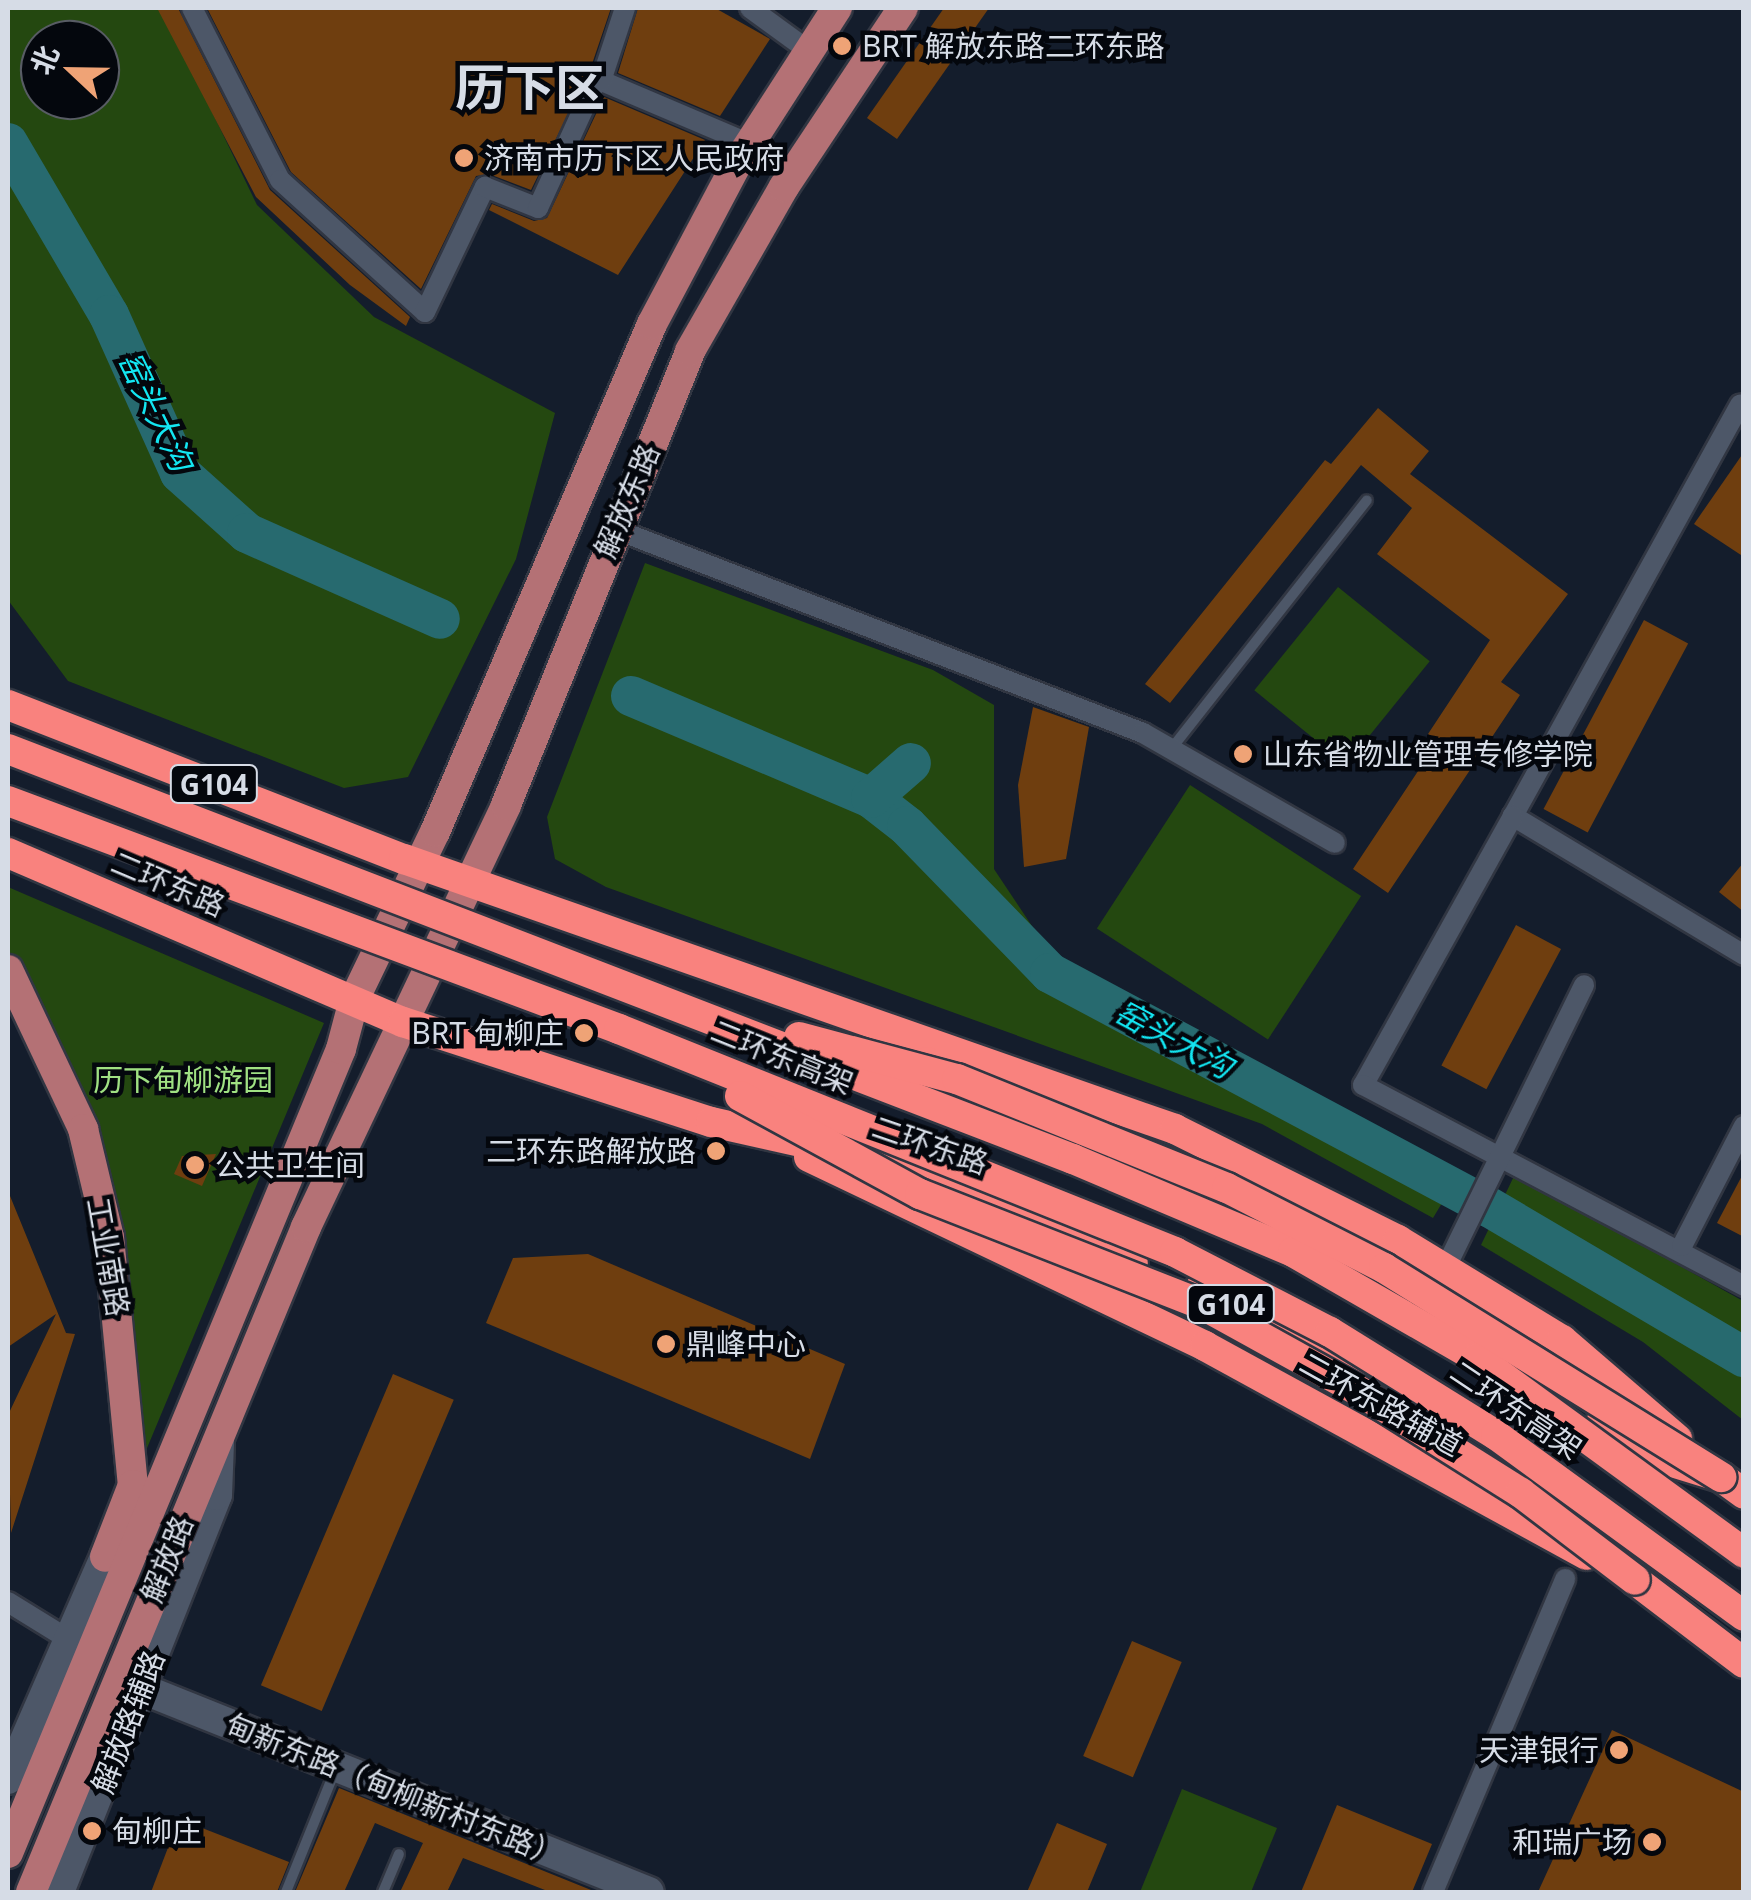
<!DOCTYPE html>
<meta charset="utf-8">
<style>
body{margin:0}
#map{position:relative;width:1751px;height:1900px;overflow:hidden;background:#141d2c;font-family:"Noto Sans","Noto Sans SC",sans-serif}
div>[style]{position:absolute}
[style*='--x']{left:calc(var(--x)*1px);top:calc(var(--y)*1px);width:calc(var(--w)*1px);rotate:calc(var(--a)*1deg)}
.green>*{inset:0;background:#244810;transform-origin:0 0}
.river>*{height:40px;margin:-20px;padding:0 20px;transform-origin:20px;border-radius:20px;background:#276a6f}
.building>*{inset:0;background:#6f3e0f;transform-origin:0 0}
.roads{filter:drop-shadow(2px 0 #313642) drop-shadow(-2px 0 #313642) drop-shadow(0 2px #313642) drop-shadow(0 -2px #313642)}
.lane>*{height:10px;margin:-5px;padding:0 5px;transform-origin:5px;border-radius:5px;background:#4d5768}
.street>*{height:20px;margin:-10px;padding:0 10px;transform-origin:10px;border-radius:10px;background:#4d5768}
.secondary>*{height:30px;margin:-15px;padding:0 15px;transform-origin:15px;border-radius:15px;background:#4d5768}
.primary>*{height:30px;margin:-15px;padding:0 15px;transform-origin:15px;border-radius:15px;background:#b47175}
.highway>*{height:30px;margin:-15px;padding:0 15px;transform-origin:15px;border-radius:15px;background:#f9827e}
.bridges{filter:drop-shadow(2px 0 #313642) drop-shadow(-2px 0 #313642) drop-shadow(0 2px #313642) drop-shadow(0 -2px #313642)}
.highway-bridge>*{height:30px;margin:-15px;padding:0 15px;transform-origin:15px;border-radius:15px;background:#f9827e}
.dots>*{width:28px;height:28px;translate:-50% -50%;box-sizing:border-box;border:5px solid #04070d;border-radius:50%}
span{translate:-50% -50%;white-space:nowrap;text-align:center;line-height:1.15;-webkit-text-stroke:9px #04070d;paint-order:stroke}
.shield-label span{padding:2px 8px;background:#04070d;border:2px solid;border-radius:8px;-webkit-text-stroke-width:0}
.shield-label{font-size:28px;color:#d6dce6;font-weight:700}
.poi-label{font-size:30px;color:#d6dce6}
.left{translate:0 -50%;text-align:left}
.right{translate:-100% -50%;text-align:right}
.street-label{font-size:30px;color:#d6dce6}
.park-label{font-size:30px;color:#a0e183}
.water-label{font-size:32px;color:#13e6f2;font-style:italic}
.town-label{font-size:50px;color:#d6dce6;font-weight:700}
.frame{position:absolute;inset:0;border:10px solid #d6dce6;pointer-events:none}
.north{position:absolute;left:20px;top:20px;width:100px;height:100px;box-sizing:border-box;background:#04070d;border:2px solid #585c64;border-radius:50%;rotate:292deg;font-size:28px;font-weight:700;line-height:40px;text-align:center;color:#d6dce6}
.north::after{content:'';display:block;margin:auto;width:35px;height:45px;background:#efa376;clip-path:polygon(50% 0,100% 100%,50% 72%,0 100%)}
</style>
<div id="map">
<div class="green">
<div style="clip-path:polygon(evenodd,8px 8px,162px 8px,257px 205px,374px 317px,555px 413px,516px 559px,408px 777px,344px 788px,68px 681px,8px 600px,8px 8px,40px 40px,100px 40px,100px 100px,40px 100px,40px 40px)"></div>
<div style="clip-path:polygon(645px 563px,933px 670px,994px 705px,994px 869px,1056px 962px,1045px 983px,1457px 1178px,1433px 1218px,1262px 1124px,606px 887px,555px 859px,547px 817px)"></div>
<div style="left:1338px;top:587px;width:118px;height:133px;rotate:39deg"></div>
<div style="left:1190px;top:785px;width:204px;height:171px;rotate:33deg"></div>
<div style="clip-path:polygon(8px 887px,324px 1023px,140px 1465px,114px 1237px,8px 961px)"></div>
<div style="clip-path:polygon(1515px 1174px,1743px 1301px,1743px 1420px,1643px 1342px,1481px 1245px)"></div>
<div style="clip-path:polygon(1182px 1789px,1277px 1828px,1251px 1892px,1140px 1892px)"></div>
</div>
<div class="river">
<div style="--x:8;--y:143;--w:199;--a:59.6"></div>
<div style="--x:109;--y:315;--w:173;--a:65.8"></div>
<div style="--x:180;--y:473;--w:90;--a:41.8"></div>
<div style="--x:247;--y:533;--w:211;--a:24"></div>
<div style="--x:631;--y:696;--w:261;--a:23"></div>
<div style="--x:871;--y:798;--w:46;--a:37.9"></div>
<div style="--x:907;--y:826;--w:205;--a:45.8"></div>
<div style="--x:1050;--y:973;--w:497;--a:28.1"></div>
<div style="--x:1489;--y:1207;--w:296;--a:30.5"></div>
<div style="--x:871;--y:798;--w:53;--a:-41.2"></div>
</div>
<div class="building">
<div style="clip-path:polygon(157px 8px,178px 8px,270px 190px,410px 317px,406px 326px,350px 285px,256px 197px)"></div>
<div style="clip-path:polygon(207px 8px,611px 8px,591px 67px,531px 190px,489px 174px,476px 176px,421px 289px,291px 172px)"></div>
<div style="clip-path:polygon(638px 8px,715px 8px,770px 39px,720px 116px,618px 73px)"></div>
<div style="clip-path:polygon(944px 8px,989px 8px,897px 139px,867px 118px)"></div>
<div style="clip-path:polygon(604px 97px,705px 140px,618px 275px,489px 210px,492px 204px,534px 221px,547px 218px)"></div>
<div style="clip-path:polygon(1378px 408px,1429px 451px,1410px 474px,1568px 594px,1501px 682px,1520px 695px,1388px 893px,1353px 869px,1438px 741px,1428px 734px,1490px 640px,1377px 554px,1412px 508px,1361px 465px,1170px 703px,1145px 684px,1325px 460px,1331px 464px)"></div>
<div style="clip-path:polygon(1744px 452px,1744px 557px,1694px 524px)"></div>
<div style="left:1644px;top:620px;width:50px;height:214px;rotate:28deg"></div>
<div style="clip-path:polygon(1033px 707px,1089px 727px,1066px 859px,1024px 867px,1018px 785px)"></div>
<div style="clip-path:polygon(1744px 862px,1744px 912px,1719px 892px)"></div>
<div style="left:1516px;top:925px;width:51px;height:159px;rotate:28deg"></div>
<div style="clip-path:polygon(216px 1154px,202px 1186px,174px 1174px,182px 1156px)"></div>
<div style="clip-path:polygon(1744px 1172px,1744px 1237px,1717px 1223px)"></div>
<div style="clip-path:polygon(8px 1191px,66px 1333px,75px 1334px,11px 1533px,8px 1415px,56px 1314px,8px 1347px)"></div>
<div style="clip-path:polygon(588px 1254px,845px 1364px,810px 1459px,486px 1323px,513px 1258px)"></div>
<div style="left:393px;top:1374px;width:66px;height:338px;rotate:23deg"></div>
<div style="left:1132px;top:1641px;width:54px;height:125px;rotate:23deg"></div>
<div style="clip-path:polygon(1612px 1730px,1744px 1792px,1744px 1892px,1538px 1892px)"></div>
<div style="clip-path:polygon(339px 1788px,596px 1892px,550px 1892px,463px 1858px,447px 1892px,400px 1892px,423px 1843px,375px 1823px,344px 1892px,295px 1892px)"></div>
<div style="clip-path:polygon(1337px 1805px,1432px 1844px,1412px 1892px,1301px 1892px)"></div>
<div style="clip-path:polygon(179px 1819px,289px 1862px,277px 1892px,151px 1892px)"></div>
<div style="clip-path:polygon(1057px 1823px,1107px 1844px,1087px 1892px,1027px 1892px)"></div>
</div>
<div class="roads">
<div class="lane">
<div style="--x:1172;--y:748;--w:315;--a:-51.8"></div>
<div style="--x:286;--y:1892;--w:134;--a:-68"></div>
<div style="--x:383;--y:1892;--w:41;--a:-67.2"></div>
</div>
<div class="street">
<div style="--x:192;--y:8;--w:193;--a:62.9"></div>
<div style="--x:280;--y:180;--w:196;--a:42.3"></div>
<div style="--x:425;--y:312;--w:139;--a:-64.4"></div>
<div style="--x:485;--y:187;--w:57;--a:21.6"></div>
<div style="--x:538;--y:208;--w:142;--a:-65.4"></div>
<div style="--x:597;--y:79;--w:166;--a:23"></div>
<div style="--x:750;--y:8;--w:73;--a:36.1"></div>
<div style="--x:601;--y:81;--w:77;--a:-71.8"></div>
<div style="--x:615;--y:529;--w:566;--a:21.12"></div>
<div style="--x:1143;--y:733;--w:221;--a:29.8"></div>
<div style="--x:1513;--y:816;--w:470;--a:-61.1"></div>
<div style="--x:1744;--y:955;--w:270;--a:-149"></div>
<div style="--x:1513;--y:816;--w:308;--a:119.1"></div>
<div style="--x:1363;--y:1085;--w:431;--a:27.8"></div>
<div style="--x:1682;--y:1246;--w:135;--a:-62.7"></div>
<div style="--x:1445;--y:1269;--w:316;--a:-63.9"></div>
<div style="--x:8;--y:1602;--w:70;--a:31.7"></div>
<div style="--x:1433;--y:1892;--w:340;--a:-67.1"></div>
</div>
<div class="secondary">
<div style="--x:140;--y:1688;--w:548;--a:21.84"></div>
<div style="--x:8;--y:1779;--w:242;--a:-66.4"></div>
<div style="--x:59;--y:1892;--w:427;--a:-68.3"></div>
<div style="--x:217;--y:1495;--w:53;--a:-87.8"></div>
</div>
<div class="primary">
<div style="--x:8;--y:970;--w:176;--a:64.7"></div>
<div style="--x:83;--y:1129;--w:111;--a:76.5"></div>
<div style="--x:109;--y:1237;--w:249;--a:84.5"></div>
<div style="--x:133;--y:1485;--w:77;--a:111.3"></div>
<div style="--x:8;--y:1853;--w:870;--a:-67.5"></div>
<div style="--x:341;--y:1049;--w:51;--a:-75.1"></div>
<div style="--x:354;--y:1000;--w:187;--a:-64.3"></div>
<div style="--x:435;--y:832;--w:552;--a:-66.87"></div>
<div style="--x:652;--y:324;--w:186;--a:-62.1"></div>
<div style="--x:739;--y:160;--w:181;--a:-57.2"></div>
<div style="--x:31;--y:1892;--w:720;--a:-67.53"></div>
<div style="--x:306;--y:1227;--w:467;--a:-64.6"></div>
<div style="--x:506;--y:805;--w:490;--a:-67.9"></div>
<div style="--x:690;--y:351;--w:189;--a:-60.2"></div>
<div style="--x:784;--y:187;--w:215;--a:-56.4"></div>
</div>
<div class="highway">
<div style="--x:8;--y:705;--w:425;--a:21.3"></div>
<div style="--x:404;--y:859;--w:817;--a:19.3"></div>
<div style="--x:1175;--y:1129;--w:249;--a:26.5"></div>
<div style="--x:1398;--y:1240;--w:192;--a:31.4"></div>
<div style="--x:1562;--y:1340;--w:152;--a:40.7"></div>
<div style="--x:8;--y:853;--w:430;--a:23.2"></div>
<div style="--x:403;--y:1022;--w:324;--a:18"></div>
<div style="--x:711;--y:1122;--w:178;--a:12.6"></div>
<div style="--x:885;--y:1161;--w:268;--a:22.4"></div>
<div style="--x:927;--y:1062;--w:35;--a:55"></div>
<div style="--x:947;--y:1091;--w:144;--a:22.8"></div>
<div style="--x:809;--y:1157;--w:439;--a:25.5"></div>
<div style="--x:1205;--y:1346;--w:435;--a:28.7"></div>
<div style="--x:1333;--y:1257;--w:99;--a:29.7"></div>
<div style="--x:1199;--y:1290;--w:80;--a:22.7"></div>
<div style="--x:1273;--y:1321;--w:128;--a:32"></div>
<div style="--x:1602;--y:1420;--w:72;--a:33"></div>
<div style="--x:1662;--y:1459;--w:62;--a:17"></div>
<div style="--x:1721;--y:1477;--w:29;--a:36"></div>
<div style="--x:1550;--y:1499;--w:80;--a:34.3"></div>
<div style="--x:1616;--y:1544;--w:41;--a:62.2"></div>
<div style="--x:1635;--y:1580;--w:137;--a:37.3"></div>
</div>
</div>
<div class="bridges">
<div class="highway-bridge">
<div style="--x:8;--y:749;--w:1141;--a:21.06"></div>
<div style="--x:1073;--y:1159;--w:239;--a:22.9"></div>
<div style="--x:1293;--y:1252;--w:212;--a:29.9"></div>
<div style="--x:1477;--y:1358;--w:331;--a:36.1"></div>
<div style="--x:8;--y:801;--w:652;--a:20.46"></div>
<div style="--x:619;--y:1029;--w:599;--a:21.85"></div>
<div style="--x:1175;--y:1252;--w:174;--a:27.3"></div>
<div style="--x:1330;--y:1332;--w:195;--a:31.8"></div>
<div style="--x:1496;--y:1435;--w:307;--a:36.1"></div>
<div style="--x:799;--y:1037;--w:163;--a:14.9"></div>
<div style="--x:957;--y:1079;--w:291;--a:22"></div>
<div style="--x:1227;--y:1188;--w:176;--a:27"></div>
<div style="--x:1384;--y:1268;--w:397;--a:31.8"></div>
<div style="--x:740;--y:1096;--w:205;--a:28.6"></div>
<div style="--x:920;--y:1194;--w:304;--a:21.4"></div>
<div style="--x:1203;--y:1305;--w:178;--a:28.9"></div>
<div style="--x:1359;--y:1391;--w:191;--a:32.2"></div>
<div style="--x:1521;--y:1493;--w:143;--a:37.3"></div>
</div>
</div>
<div class="dots">
<div style="left:842px;top:46px;background:#efa376"></div>
<div style="left:464px;top:158px;background:#efa376"></div>
<div style="left:1243px;top:754px;background:#efa376"></div>
<div style="left:584px;top:1033px;background:#efa376"></div>
<div style="left:716px;top:1151px;background:#efa376"></div>
<div style="left:195px;top:1165px;background:#efa376"></div>
<div style="left:666px;top:1344px;background:#efa376"></div>
<div style="left:1619px;top:1750px;background:#efa376"></div>
<div style="left:92px;top:1831px;background:#efa376"></div>
<div style="left:1652px;top:1842px;background:#efa376"></div>
</div>
<div class="shield-label">
<span style="left:214px;top:784px">G104</span>
<span style="left:1231px;top:1304px">G104</span>
</div>
<div class="poi-label">
<span class="left" style="left:862px;top:46px">BRT 解放东路二环东路</span>
<span class="left" style="left:484px;top:158px">济南市历下区人民政府</span>
<span class="left" style="left:1263px;top:754px">山东省物业管理专修学院</span>
<span class="right" style="left:564px;top:1033px">BRT 甸柳庄</span>
<span class="right" style="left:696px;top:1151px">二环东路解放路</span>
<span class="left" style="left:215px;top:1165px">公共卫生间</span>
<span class="left" style="left:686px;top:1344px">鼎峰中心</span>
<span class="right" style="left:1599px;top:1750px">天津银行</span>
<span class="left" style="left:112px;top:1831px">甸柳庄</span>
<span class="right" style="left:1632px;top:1842px">和瑞广场</span>
</div>
<div class="street-label">
<span style="left:627px;top:501px;rotate:-67deg">解放东路</span>
<span style="left:168px;top:884px;rotate:23deg">二环东路</span>
<span style="left:782px;top:1057px;rotate:22deg">二环东高架</span>
<span style="left:930px;top:1145px;rotate:19deg">二环东路</span>
<span style="left:108px;top:1257px;rotate:80deg">工业南路</span>
<span style="left:1381px;top:1404px;rotate:29deg">二环东路辅道</span>
<span style="left:1516px;top:1410px;rotate:34deg">二环东高架</span>
<span style="left:167px;top:1559px;rotate:-68deg">解放路</span>
<span style="left:128px;top:1722px;rotate:-69deg">解放路辅路</span>
<span style="left:394px;top:1790px;rotate:22deg">甸新东路（甸柳新村东路）</span>
</div>
<div class="park-label">
<span style="left:183px;top:1080px">历下甸柳游园</span>
</div>
<div class="water-label">
<span style="left:156px;top:411px;rotate:64deg">窑头大沟</span>
<span style="left:1174px;top:1039px;rotate:28deg">窑头大沟</span>
</div>
<div class="town-label">
<span style="left:530px;top:88px">历下区</span>
</div>
<div class="frame"></div>
<div class="north">北</div>
</div>
